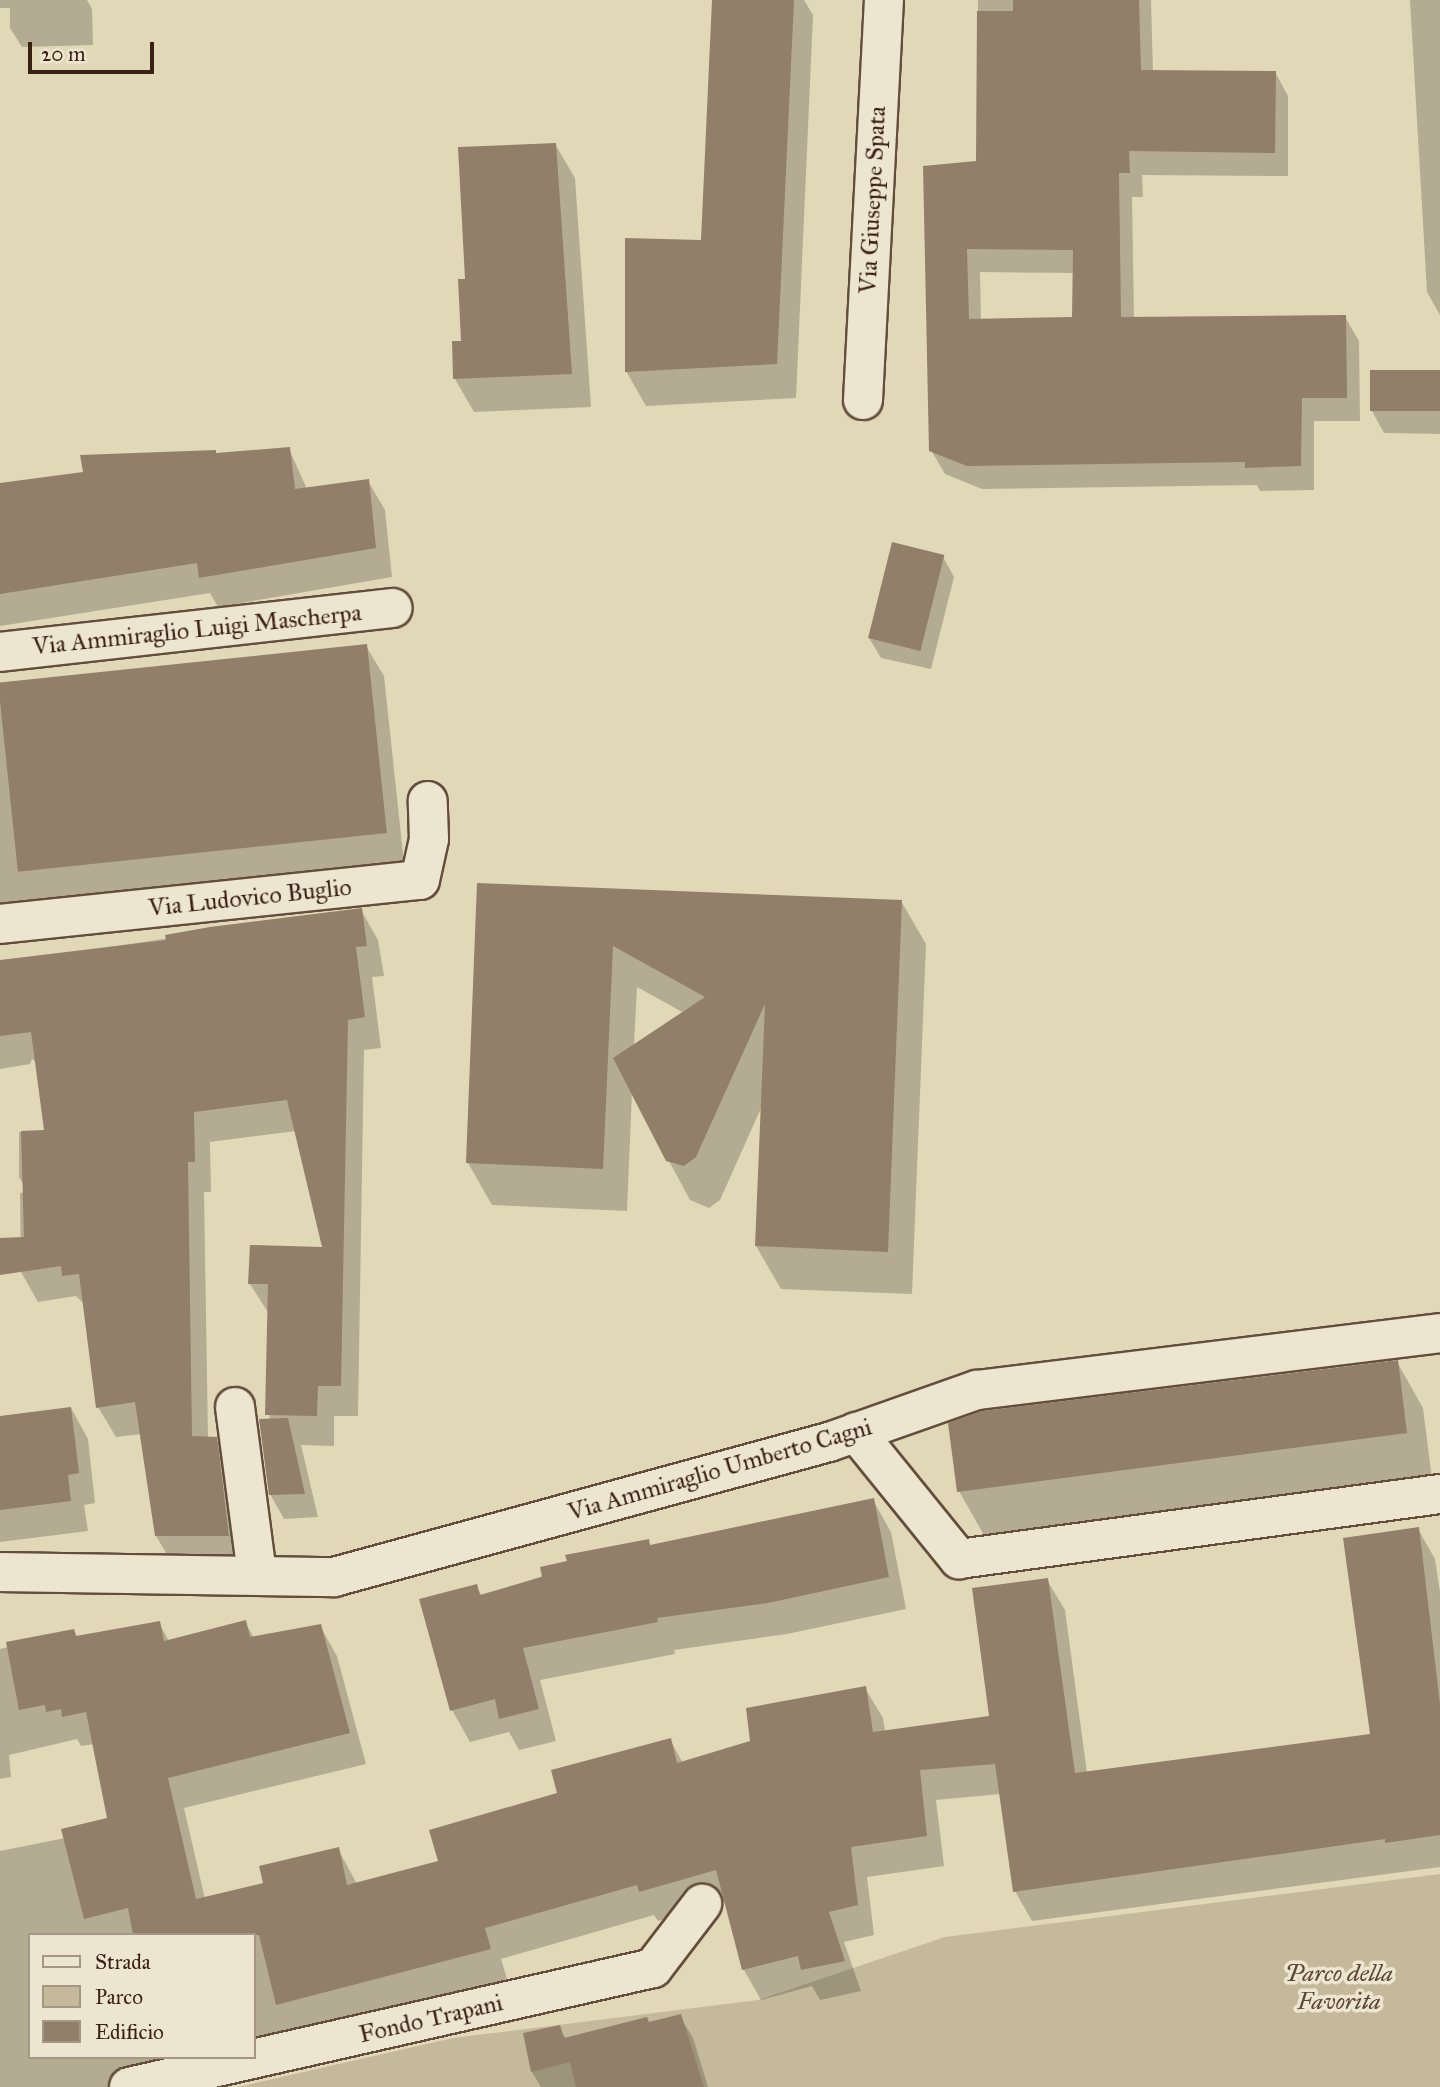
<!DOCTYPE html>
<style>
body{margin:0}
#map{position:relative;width:1440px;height:2087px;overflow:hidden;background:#e1d8b7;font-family:"IM FELL Great Primer",serif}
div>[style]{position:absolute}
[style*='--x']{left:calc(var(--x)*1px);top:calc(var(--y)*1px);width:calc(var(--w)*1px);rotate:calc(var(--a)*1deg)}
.green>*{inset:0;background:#c5b99b}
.shadow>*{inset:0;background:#0003}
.building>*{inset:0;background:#917f69;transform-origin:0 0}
.roads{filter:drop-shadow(2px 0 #644d3d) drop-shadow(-2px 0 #644d3d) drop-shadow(0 2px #644d3d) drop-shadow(0 -2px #644d3d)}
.street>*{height:38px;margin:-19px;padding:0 19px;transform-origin:19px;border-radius:19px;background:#ece6d0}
span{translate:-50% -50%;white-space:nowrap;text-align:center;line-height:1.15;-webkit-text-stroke:7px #ece6d0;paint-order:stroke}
.street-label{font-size:24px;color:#3b1f14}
.park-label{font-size:24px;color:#5e4636;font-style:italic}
.legend{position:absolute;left:28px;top:1933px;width:228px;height:126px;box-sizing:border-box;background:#ece6d0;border:2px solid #a59685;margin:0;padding:9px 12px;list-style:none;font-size:21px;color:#3b1f14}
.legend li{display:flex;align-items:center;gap:14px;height:35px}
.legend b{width:35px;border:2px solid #a59685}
.scale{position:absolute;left:28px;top:42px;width:126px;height:32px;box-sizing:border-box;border:4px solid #3b1f14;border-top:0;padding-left:9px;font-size:21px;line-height:24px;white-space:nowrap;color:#3b1f14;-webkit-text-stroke:5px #ece6d0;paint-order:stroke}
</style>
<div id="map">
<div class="green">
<div style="clip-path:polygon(1440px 1874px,1440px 2087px,238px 2087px,453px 2038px,758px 2000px,945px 1937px)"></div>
</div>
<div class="shadow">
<div style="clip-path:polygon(0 0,87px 0,92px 9px,93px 45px,22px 47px,10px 28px,10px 8px,0 8px)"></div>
<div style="clip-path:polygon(714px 0,804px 0,813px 15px,796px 398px,646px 406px,626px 371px,703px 242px)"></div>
<div style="clip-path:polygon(evenodd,978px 0,1151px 0,1153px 72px,1275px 72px,1288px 96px,1288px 176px,1142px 175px,1143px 197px,1132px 197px,1134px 318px,1345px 317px,1359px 341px,1360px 421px,1314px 421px,1314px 490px,1260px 491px,1257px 485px,982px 489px,945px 474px,931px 450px,978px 163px,978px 0,980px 272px,1074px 273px,1074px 319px,981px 320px,980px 272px)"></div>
<div style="clip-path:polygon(1410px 0,1440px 0,1440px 315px,1427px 292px)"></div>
<div style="clip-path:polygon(555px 144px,575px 178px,591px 407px,474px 412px,455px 379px,463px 342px,467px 281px)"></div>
<div style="clip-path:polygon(1440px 372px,1440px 434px,1384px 433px,1372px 411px)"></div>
<div style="clip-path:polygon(289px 449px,307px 489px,368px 481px,385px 510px,392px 577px,218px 607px,210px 593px,0 626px,0 485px)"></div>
<div style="clip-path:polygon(943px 557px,954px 577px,931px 669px,881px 658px,869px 638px)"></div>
<div style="clip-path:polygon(366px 646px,384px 676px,404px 863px,0 917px,0 696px)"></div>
<div style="clip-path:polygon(evenodd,478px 885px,901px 901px,926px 944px,912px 1294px,781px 1289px,756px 1246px,762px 1106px,720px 1200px,709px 1208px,690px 1200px,632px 1092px,627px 1211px,492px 1205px,468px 1163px,478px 885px,637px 987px,684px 1013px,634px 1046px,637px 987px)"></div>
<div style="clip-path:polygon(361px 910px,378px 940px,384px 976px,372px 977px,381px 1048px,364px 1050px,358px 1416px,334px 1416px,334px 1446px,301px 1445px,318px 1517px,284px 1519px,270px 1494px,269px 1314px,250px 1284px,325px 1249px,296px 1131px,210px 1142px,211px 1192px,204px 1192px,208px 1438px,216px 1439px,233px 1469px,245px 1566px,174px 1566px,156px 1536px,142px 1434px,116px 1437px,98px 1407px,85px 1305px,76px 1296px,38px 1302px,21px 1272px,20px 1193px,28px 1192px,19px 1177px,19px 1132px,46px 1132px,37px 1063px,32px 1059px,30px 1064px,0 1069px,0 963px)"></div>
<div style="clip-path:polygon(1397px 1362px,1423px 1408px,1432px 1479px,985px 1537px,959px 1491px)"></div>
<div style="clip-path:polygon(71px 1408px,88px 1439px,95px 1503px,84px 1505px,88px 1531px,0 1542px,0 1418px)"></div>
<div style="clip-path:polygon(873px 1500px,891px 1532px,906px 1609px,787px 1634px,674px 1650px,675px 1654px,540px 1680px,556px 1741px,519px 1750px,509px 1732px,470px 1742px,452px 1710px,476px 1586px,482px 1596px,648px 1541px,651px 1546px)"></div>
<div style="clip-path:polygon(1418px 1529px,1435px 1559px,1440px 1592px,1440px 1867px,1032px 1921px,1015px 1891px,1001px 1794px,936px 1800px,944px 1866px,867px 1877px,874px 1935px,844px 1942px,861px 1991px,820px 2000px,812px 1986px,761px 2000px,744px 1970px,726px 1902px,658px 1921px,654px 1915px,501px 1959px,507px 1979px,476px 1989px,254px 2044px,254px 1935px,30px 1935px,30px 2057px,242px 2057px,171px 2087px,0 2087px,0 1851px,65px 1838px,109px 1819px,94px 1744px,81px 1746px,77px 1739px,9px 1755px,11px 1777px,0 1779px,0 1649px,74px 1631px,78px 1638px,159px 1623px,169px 1641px,245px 1622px,254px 1638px,320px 1626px,337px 1656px,366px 1764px,184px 1808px,205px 1899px,266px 1885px,338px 1849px,357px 1884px,440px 1863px,559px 1794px,670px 1740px,683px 1763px,752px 1742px,865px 1688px,883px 1718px,885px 1732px,991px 1717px,1047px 1580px,1065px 1610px,1087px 1773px,1372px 1735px)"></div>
<div style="clip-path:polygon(680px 2016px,693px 2038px,708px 2087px,541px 2087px,532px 2072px,525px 2034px,559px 2027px,566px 2039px)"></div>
</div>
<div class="building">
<div style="clip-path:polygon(712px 0,794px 0,777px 364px,625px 372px,625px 238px,701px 240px)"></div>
<div style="clip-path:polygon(evenodd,1013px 0,1139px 0,1141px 70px,1276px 71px,1275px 153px,1129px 151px,1130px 173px,1119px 173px,1121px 317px,1346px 315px,1347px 398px,1302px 398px,1301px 466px,1245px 468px,1245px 462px,967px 466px,929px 451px,923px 166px,976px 161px,977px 11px,1013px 11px,1013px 0,967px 249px,1073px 250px,1072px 317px,969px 319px,967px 249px)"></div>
<div style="clip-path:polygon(556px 143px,572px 374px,453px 379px,452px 341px,461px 341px,458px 279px,465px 279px,458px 147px)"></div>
<div style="left:1370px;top:370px;width:70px;height:41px"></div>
<div style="clip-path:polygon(290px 447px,295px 489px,369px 479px,376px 548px,199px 578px,197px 563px,0 594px,0 483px,83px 472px,80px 455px,216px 450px,216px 453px)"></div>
<div style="left:892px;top:542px;width:54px;height:99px;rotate:14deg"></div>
<div style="left:367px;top:644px;width:190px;height:371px;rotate:84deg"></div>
<div style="clip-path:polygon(477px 883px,902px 900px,888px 1252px,755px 1246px,765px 1004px,696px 1157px,684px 1166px,666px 1161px,613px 1058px,705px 997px,613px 946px,603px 1169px,466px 1163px)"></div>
<div style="clip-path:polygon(362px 908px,367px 946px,356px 947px,365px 1017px,348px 1020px,341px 1386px,318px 1386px,317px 1416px,265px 1415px,268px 1284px,248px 1284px,250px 1245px,322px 1247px,287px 1100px,194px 1112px,195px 1162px,188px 1162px,192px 1436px,217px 1437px,229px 1536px,155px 1536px,135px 1402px,96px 1408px,79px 1274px,62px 1276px,61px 1266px,0 1275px,0 1238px,24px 1237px,21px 1131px,44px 1130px,31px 1032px,0 1036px,0 960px,166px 940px,165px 935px,210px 927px)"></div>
<div style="clip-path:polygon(1398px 1360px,1407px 1433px,957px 1492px,948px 1423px,982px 1411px)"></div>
<div style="clip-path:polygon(71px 1407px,79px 1473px,68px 1475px,71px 1501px,0 1510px,0 1416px)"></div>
<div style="clip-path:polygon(288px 1418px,305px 1494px,269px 1495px,259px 1419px)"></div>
<div style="clip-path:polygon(874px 1498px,889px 1577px,768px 1603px,657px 1618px,658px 1622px,523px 1648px,539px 1709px,499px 1719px,495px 1699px,450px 1711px,419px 1599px,477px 1584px,480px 1595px,542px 1577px,540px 1567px,567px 1561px,565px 1555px,649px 1539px,650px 1545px)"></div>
<div style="clip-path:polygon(1419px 1527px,1440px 1704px,1440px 1835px,1385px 1843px,1385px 1839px,1013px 1892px,995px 1764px,920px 1770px,927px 1836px,851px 1847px,858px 1905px,829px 1912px,845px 1961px,801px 1970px,798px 1956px,742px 1970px,716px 1870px,639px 1892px,637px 1885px,485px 1928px,491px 1949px,276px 2005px,259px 1935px,133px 1935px,128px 1908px,84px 1919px,61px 1829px,107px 1818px,86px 1712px,62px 1717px,61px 1709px,46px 1712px,45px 1705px,19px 1710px,6px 1642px,74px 1629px,76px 1636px,160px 1621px,164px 1641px,246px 1620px,250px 1637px,321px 1624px,350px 1733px,168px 1778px,196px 1899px,263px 1883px,259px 1866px,339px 1847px,347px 1885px,438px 1861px,429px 1830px,557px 1793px,551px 1770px,671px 1738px,677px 1763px,750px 1741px,746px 1708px,866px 1686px,873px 1732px,989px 1716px,972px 1588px,1048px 1578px,1075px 1773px,1370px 1734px,1343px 1538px)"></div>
<div style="clip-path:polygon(681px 2014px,704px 2087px,576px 2087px,570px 2062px,531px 2072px,523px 2033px,560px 2025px,565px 2042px,564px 2038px,647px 2017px,649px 2022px)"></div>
</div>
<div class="roads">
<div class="street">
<div style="--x:863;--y:400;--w:401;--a:-87"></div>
<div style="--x:0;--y:652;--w:395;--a:-6.4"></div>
<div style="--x:0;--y:924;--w:422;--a:-6"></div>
<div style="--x:420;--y:880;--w:42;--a:-77.6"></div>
<div style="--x:429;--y:839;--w:38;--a:-92"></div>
<div style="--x:235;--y:1407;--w:169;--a:82.5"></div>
<div style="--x:856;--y:1432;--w:164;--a:51"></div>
<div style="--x:959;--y:1559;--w:485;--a:-7.7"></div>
<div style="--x:0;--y:1572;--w:334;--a:0.9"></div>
<div style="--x:334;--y:1577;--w:513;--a:-15.26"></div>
<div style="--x:829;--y:1442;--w:157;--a:-19.4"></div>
<div style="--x:977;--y:1390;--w:466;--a:-7"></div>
<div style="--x:129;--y:2087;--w:537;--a:-12.79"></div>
<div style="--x:653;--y:1968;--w:81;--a:-52.6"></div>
</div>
</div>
<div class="street-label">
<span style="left:873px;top:200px;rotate:-87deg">Via Giuseppe Spata</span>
<span style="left:197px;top:630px;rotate:-6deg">Via Ammiraglio Luigi Mascherpa</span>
<span style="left:250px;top:898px;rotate:-6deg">Via Ludovico Buglio</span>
<span style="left:720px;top:1470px;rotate:-16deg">Via Ammiraglio Umberto Cagni</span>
<span style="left:431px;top:2019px;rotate:-13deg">Fondo Trapani</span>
</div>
<div class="park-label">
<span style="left:1339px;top:1988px">Parco della<br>Favorita</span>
</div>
<ul class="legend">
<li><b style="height:9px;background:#ece6d0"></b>Strada</li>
<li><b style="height:19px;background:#c5b99b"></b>Parco</li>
<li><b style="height:19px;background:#917f69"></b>Edificio</li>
</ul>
<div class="scale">20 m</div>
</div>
